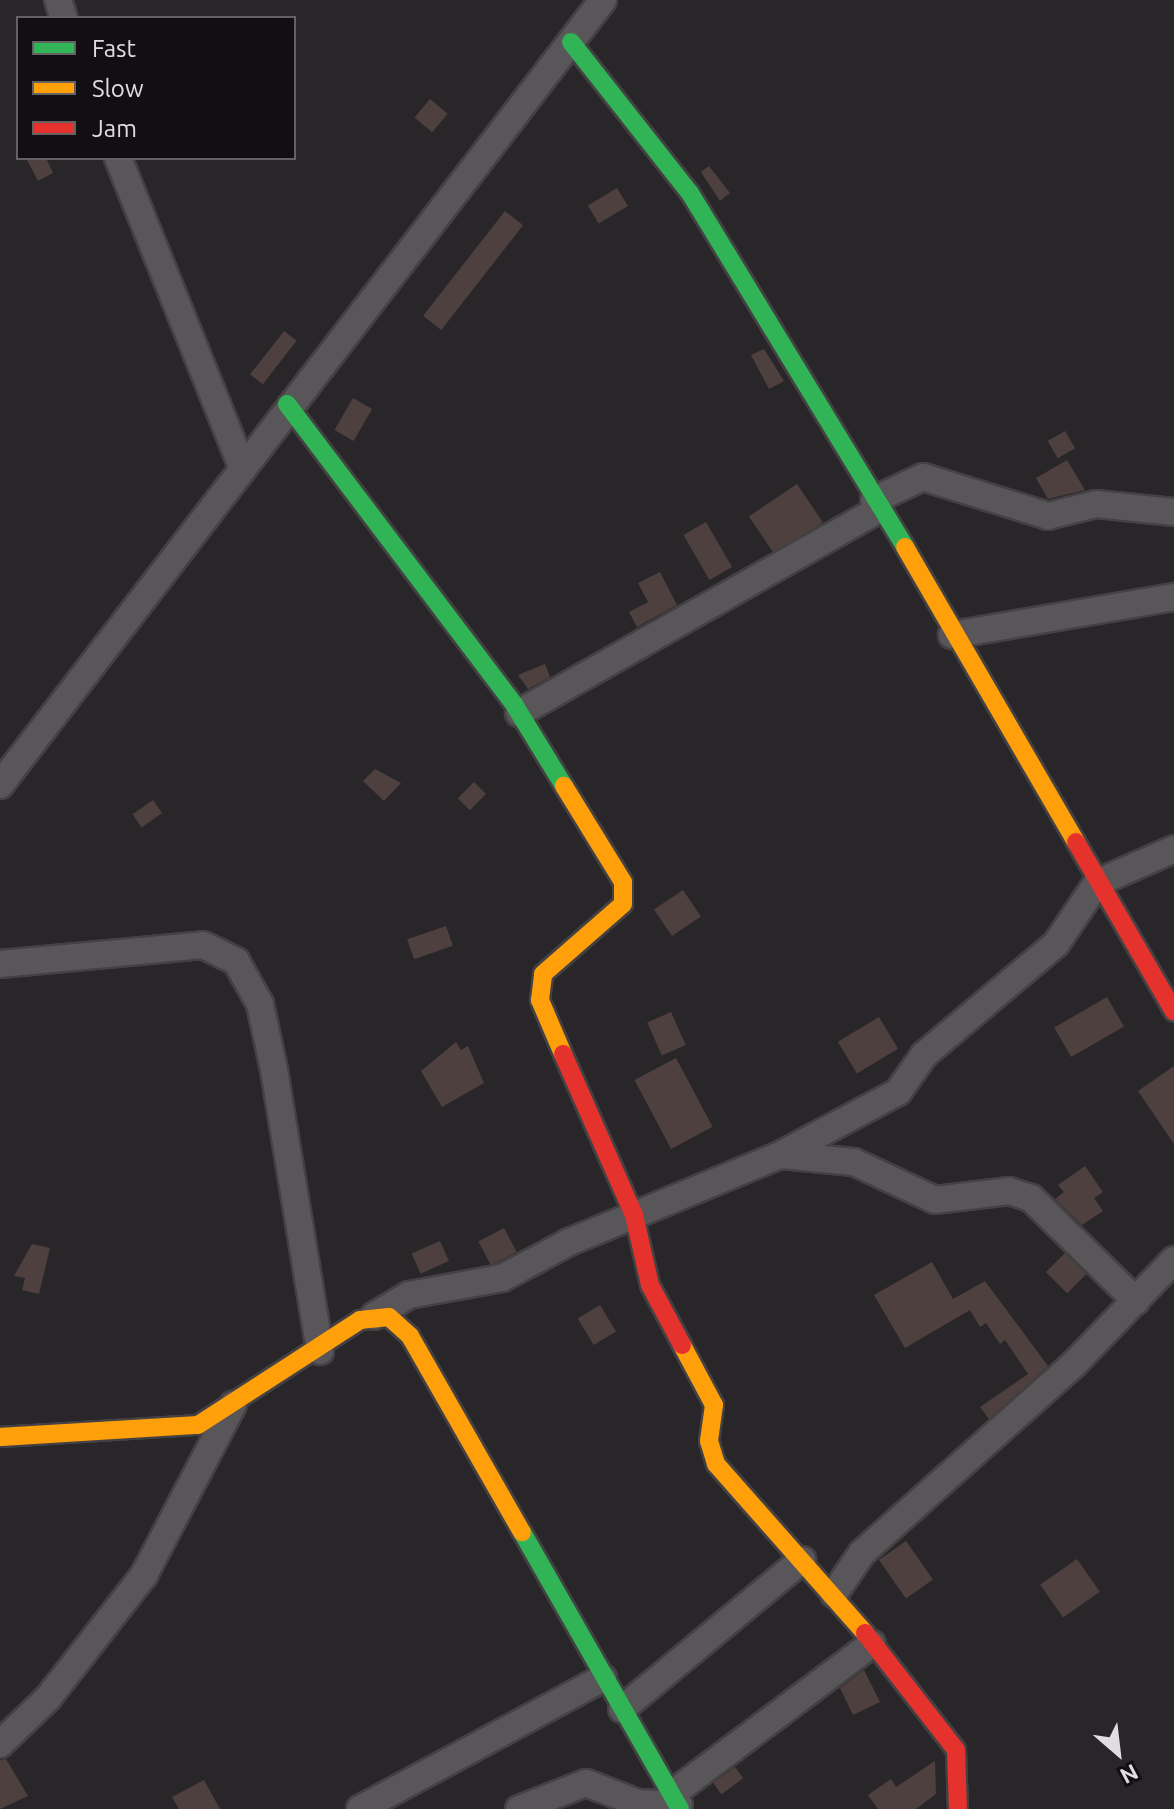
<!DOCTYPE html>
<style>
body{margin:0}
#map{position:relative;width:1174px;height:1809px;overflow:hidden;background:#29262a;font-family:Ubuntu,sans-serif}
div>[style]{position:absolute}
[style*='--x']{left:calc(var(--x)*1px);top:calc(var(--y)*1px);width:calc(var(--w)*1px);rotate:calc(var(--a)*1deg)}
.building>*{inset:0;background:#4d403e;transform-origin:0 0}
.roads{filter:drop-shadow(2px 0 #434143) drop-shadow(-2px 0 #434143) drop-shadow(0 2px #434143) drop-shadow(0 -2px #434143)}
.street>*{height:26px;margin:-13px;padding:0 13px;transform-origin:13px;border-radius:13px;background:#595659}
.fast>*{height:18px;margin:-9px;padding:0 9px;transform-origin:9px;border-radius:9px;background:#30b455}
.slow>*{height:18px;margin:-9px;padding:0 9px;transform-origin:9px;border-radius:9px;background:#ff9f0a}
.jam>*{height:18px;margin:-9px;padding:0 9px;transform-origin:9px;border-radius:9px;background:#e5322d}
span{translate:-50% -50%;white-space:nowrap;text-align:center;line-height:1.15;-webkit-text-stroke:8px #120f12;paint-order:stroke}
.legend{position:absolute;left:16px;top:16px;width:280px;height:144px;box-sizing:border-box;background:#120f12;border:2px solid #646164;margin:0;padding:10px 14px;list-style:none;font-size:24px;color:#e0dce0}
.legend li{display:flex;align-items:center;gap:16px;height:40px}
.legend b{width:40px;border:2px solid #646164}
.north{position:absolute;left:1078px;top:1713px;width:80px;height:80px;-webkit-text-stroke:6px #120f12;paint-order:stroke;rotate:152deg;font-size:22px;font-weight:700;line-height:32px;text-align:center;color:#e0dce0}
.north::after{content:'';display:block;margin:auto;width:28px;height:36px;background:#e0dce0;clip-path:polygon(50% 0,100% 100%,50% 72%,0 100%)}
</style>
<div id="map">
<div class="building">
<div style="left:430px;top:99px;width:23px;height:24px;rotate:40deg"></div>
<div style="clip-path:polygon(26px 158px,46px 158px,53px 173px,38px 181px)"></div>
<div style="clip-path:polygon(709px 166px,730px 193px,720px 201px,701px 172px)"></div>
<div style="left:617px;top:188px;width:21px;height:34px;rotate:59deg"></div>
<div style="left:505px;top:211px;width:23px;height:133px;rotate:38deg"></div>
<div style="left:284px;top:331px;width:16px;height:55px;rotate:38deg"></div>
<div style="clip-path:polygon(764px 349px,784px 381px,769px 389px,751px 355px)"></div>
<div style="left:353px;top:398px;width:22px;height:37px;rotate:30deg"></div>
<div style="left:1065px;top:431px;width:20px;height:20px;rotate:60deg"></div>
<div style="clip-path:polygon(1067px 460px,1085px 490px,1048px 499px,1036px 478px)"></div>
<div style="left:797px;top:484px;width:46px;height:58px;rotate:56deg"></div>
<div style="left:706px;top:522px;width:52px;height:26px;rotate:60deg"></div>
<div style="clip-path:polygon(660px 572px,677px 605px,637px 627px,629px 612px,648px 602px,638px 583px)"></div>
<div style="clip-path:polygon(545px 664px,550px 677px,528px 689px,518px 675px)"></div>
<div style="clip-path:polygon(375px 769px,401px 783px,384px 801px,363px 781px)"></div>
<div style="left:474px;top:782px;width:17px;height:23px;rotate:45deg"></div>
<div style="left:153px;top:800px;width:16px;height:25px;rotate:55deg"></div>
<div style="left:683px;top:890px;width:32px;height:35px;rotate:56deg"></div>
<div style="left:446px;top:926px;width:21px;height:41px;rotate:71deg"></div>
<div style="left:1107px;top:997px;width:34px;height:61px;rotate:60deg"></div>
<div style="left:671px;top:1012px;width:36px;height:26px;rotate:66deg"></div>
<div style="left:879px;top:1017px;width:37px;height:48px;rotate:59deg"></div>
<div style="clip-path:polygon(456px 1042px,461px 1050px,468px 1046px,484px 1083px,442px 1107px,421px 1071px)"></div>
<div style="left:676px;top:1058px;width:78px;height:47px;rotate:62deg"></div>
<div style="clip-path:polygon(1174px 1066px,1174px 1144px,1138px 1091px)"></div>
<div style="clip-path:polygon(1085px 1166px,1103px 1192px,1094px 1198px,1103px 1211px,1082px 1225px,1055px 1199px,1064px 1192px,1058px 1185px)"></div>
<div style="left:504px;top:1228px;width:27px;height:29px;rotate:62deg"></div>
<div style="left:440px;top:1241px;width:22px;height:31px;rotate:66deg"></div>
<div style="clip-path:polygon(32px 1244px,50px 1248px,39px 1294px,22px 1290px,25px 1278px,14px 1276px)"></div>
<div style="left:1065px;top:1253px;width:30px;height:27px;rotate:45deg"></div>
<div style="clip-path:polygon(932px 1262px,953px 1299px,985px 1281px,1048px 1366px,989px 1419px,980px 1407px,1028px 1374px,1005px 1340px,1000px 1344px,986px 1323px,980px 1327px,970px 1310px,905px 1348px,874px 1295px)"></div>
<div style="left:600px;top:1305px;width:31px;height:26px;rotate:59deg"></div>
<div style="left:906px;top:1541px;width:47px;height:33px;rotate:55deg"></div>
<div style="left:1077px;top:1559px;width:40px;height:45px;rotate:55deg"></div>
<div style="clip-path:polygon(864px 1670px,880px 1702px,853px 1715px,840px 1688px)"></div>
<div style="clip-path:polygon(6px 1759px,28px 1796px,0 1809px,0 1760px)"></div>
<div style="clip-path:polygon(935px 1761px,936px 1794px,916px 1809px,878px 1809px,868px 1795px,891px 1779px,896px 1787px)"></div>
<div style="left:735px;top:1767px;width:14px;height:27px;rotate:54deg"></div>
<div style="clip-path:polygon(204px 1780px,220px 1809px,179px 1809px,172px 1797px)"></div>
</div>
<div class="roads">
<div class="street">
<div style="--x:58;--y:0;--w:19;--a:72"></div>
<div style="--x:118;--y:158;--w:330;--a:68.1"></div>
<div style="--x:874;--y:500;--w:54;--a:-25.1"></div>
<div style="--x:923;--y:477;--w:131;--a:17.3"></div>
<div style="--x:1048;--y:516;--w:49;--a:-14"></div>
<div style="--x:1096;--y:504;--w:78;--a:5.9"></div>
<div style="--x:952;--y:635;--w:225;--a:-9.7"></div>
<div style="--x:519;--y:713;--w:414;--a:-29.5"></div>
<div style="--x:0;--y:785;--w:990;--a:-52.47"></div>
<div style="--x:0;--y:964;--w:204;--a:-5.3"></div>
<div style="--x:203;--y:945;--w:37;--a:26"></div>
<div style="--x:236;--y:961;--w:49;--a:60.8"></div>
<div style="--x:260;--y:1004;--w:67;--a:78"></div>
<div style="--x:274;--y:1070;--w:285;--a:80.7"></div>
<div style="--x:781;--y:1155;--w:73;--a:5.5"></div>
<div style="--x:854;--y:1162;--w:89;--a:25.1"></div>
<div style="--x:935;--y:1200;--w:75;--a:-6.9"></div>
<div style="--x:1009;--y:1191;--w:23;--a:18"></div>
<div style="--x:1031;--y:1198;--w:147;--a:44.4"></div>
<div style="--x:374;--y:1316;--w:41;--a:-31"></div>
<div style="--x:409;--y:1295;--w:95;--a:-10.4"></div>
<div style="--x:502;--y:1278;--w:76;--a:-28.2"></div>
<div style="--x:569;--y:1242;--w:228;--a:-22.4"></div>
<div style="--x:780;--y:1155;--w:134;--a:-28.1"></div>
<div style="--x:898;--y:1092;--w:45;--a:-54.9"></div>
<div style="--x:924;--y:1055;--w:172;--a:-40.1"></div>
<div style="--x:1056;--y:944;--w:73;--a:-56.1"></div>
<div style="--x:1097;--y:883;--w:84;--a:-23.8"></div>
<div style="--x:834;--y:1594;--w:50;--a:-55.7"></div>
<div style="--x:862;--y:1553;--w:285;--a:-41.7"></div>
<div style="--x:1075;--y:1363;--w:143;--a:-46.1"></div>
<div style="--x:622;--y:1709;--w:234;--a:-39.6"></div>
<div style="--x:0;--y:1744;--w:66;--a:-43.8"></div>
<div style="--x:48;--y:1698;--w:156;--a:-52"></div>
<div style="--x:144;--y:1575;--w:192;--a:-62.4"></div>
<div style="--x:672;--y:1794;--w:250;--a:-36.9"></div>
<div style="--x:360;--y:1809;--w:276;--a:-28.3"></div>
<div style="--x:519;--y:1809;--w:72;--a:-21.2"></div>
<div style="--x:586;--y:1783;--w:56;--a:21"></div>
<div style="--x:638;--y:1803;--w:41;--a:2.8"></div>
</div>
<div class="fast">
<div style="--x:571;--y:42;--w:192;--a:51.8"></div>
<div style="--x:690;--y:193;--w:414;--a:58.7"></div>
<div style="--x:287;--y:404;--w:378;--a:52.9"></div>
<div style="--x:515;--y:706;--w:94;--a:58.5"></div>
<div style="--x:522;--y:1532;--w:319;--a:60.3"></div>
</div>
<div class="slow">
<div style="--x:905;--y:547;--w:341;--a:59.9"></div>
<div style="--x:563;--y:1054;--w:59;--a:-113.1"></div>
<div style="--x:540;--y:1000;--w:26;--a:-83"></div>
<div style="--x:543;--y:974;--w:106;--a:-41.2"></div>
<div style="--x:623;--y:904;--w:22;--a:-90"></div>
<div style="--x:623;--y:882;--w:113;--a:-121.6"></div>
<div style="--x:682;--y:1345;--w:68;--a:61.9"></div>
<div style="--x:714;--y:1405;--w:36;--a:98"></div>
<div style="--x:709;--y:1441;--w:24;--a:73"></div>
<div style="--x:716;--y:1464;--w:225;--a:48.6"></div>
<div style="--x:0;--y:1437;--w:198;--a:-3.5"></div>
<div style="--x:198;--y:1425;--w:193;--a:-32.9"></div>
<div style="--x:360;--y:1320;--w:29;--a:-6"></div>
<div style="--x:389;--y:1317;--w:28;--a:42"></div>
<div style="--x:410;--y:1336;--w:226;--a:60.3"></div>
</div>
<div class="jam">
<div style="--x:1076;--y:842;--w:196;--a:60"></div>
<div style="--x:563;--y:1054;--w:176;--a:66.2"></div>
<div style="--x:634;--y:1215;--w:72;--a:77.1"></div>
<div style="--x:650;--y:1285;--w:68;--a:61.9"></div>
<div style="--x:865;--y:1633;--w:148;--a:52.1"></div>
<div style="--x:956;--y:1750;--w:59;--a:88.1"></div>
</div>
</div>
<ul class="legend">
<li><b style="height:10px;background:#30b455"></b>Fast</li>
<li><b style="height:10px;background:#ff9f0a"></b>Slow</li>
<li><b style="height:10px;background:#e5322d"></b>Jam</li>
</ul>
<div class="north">N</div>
</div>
